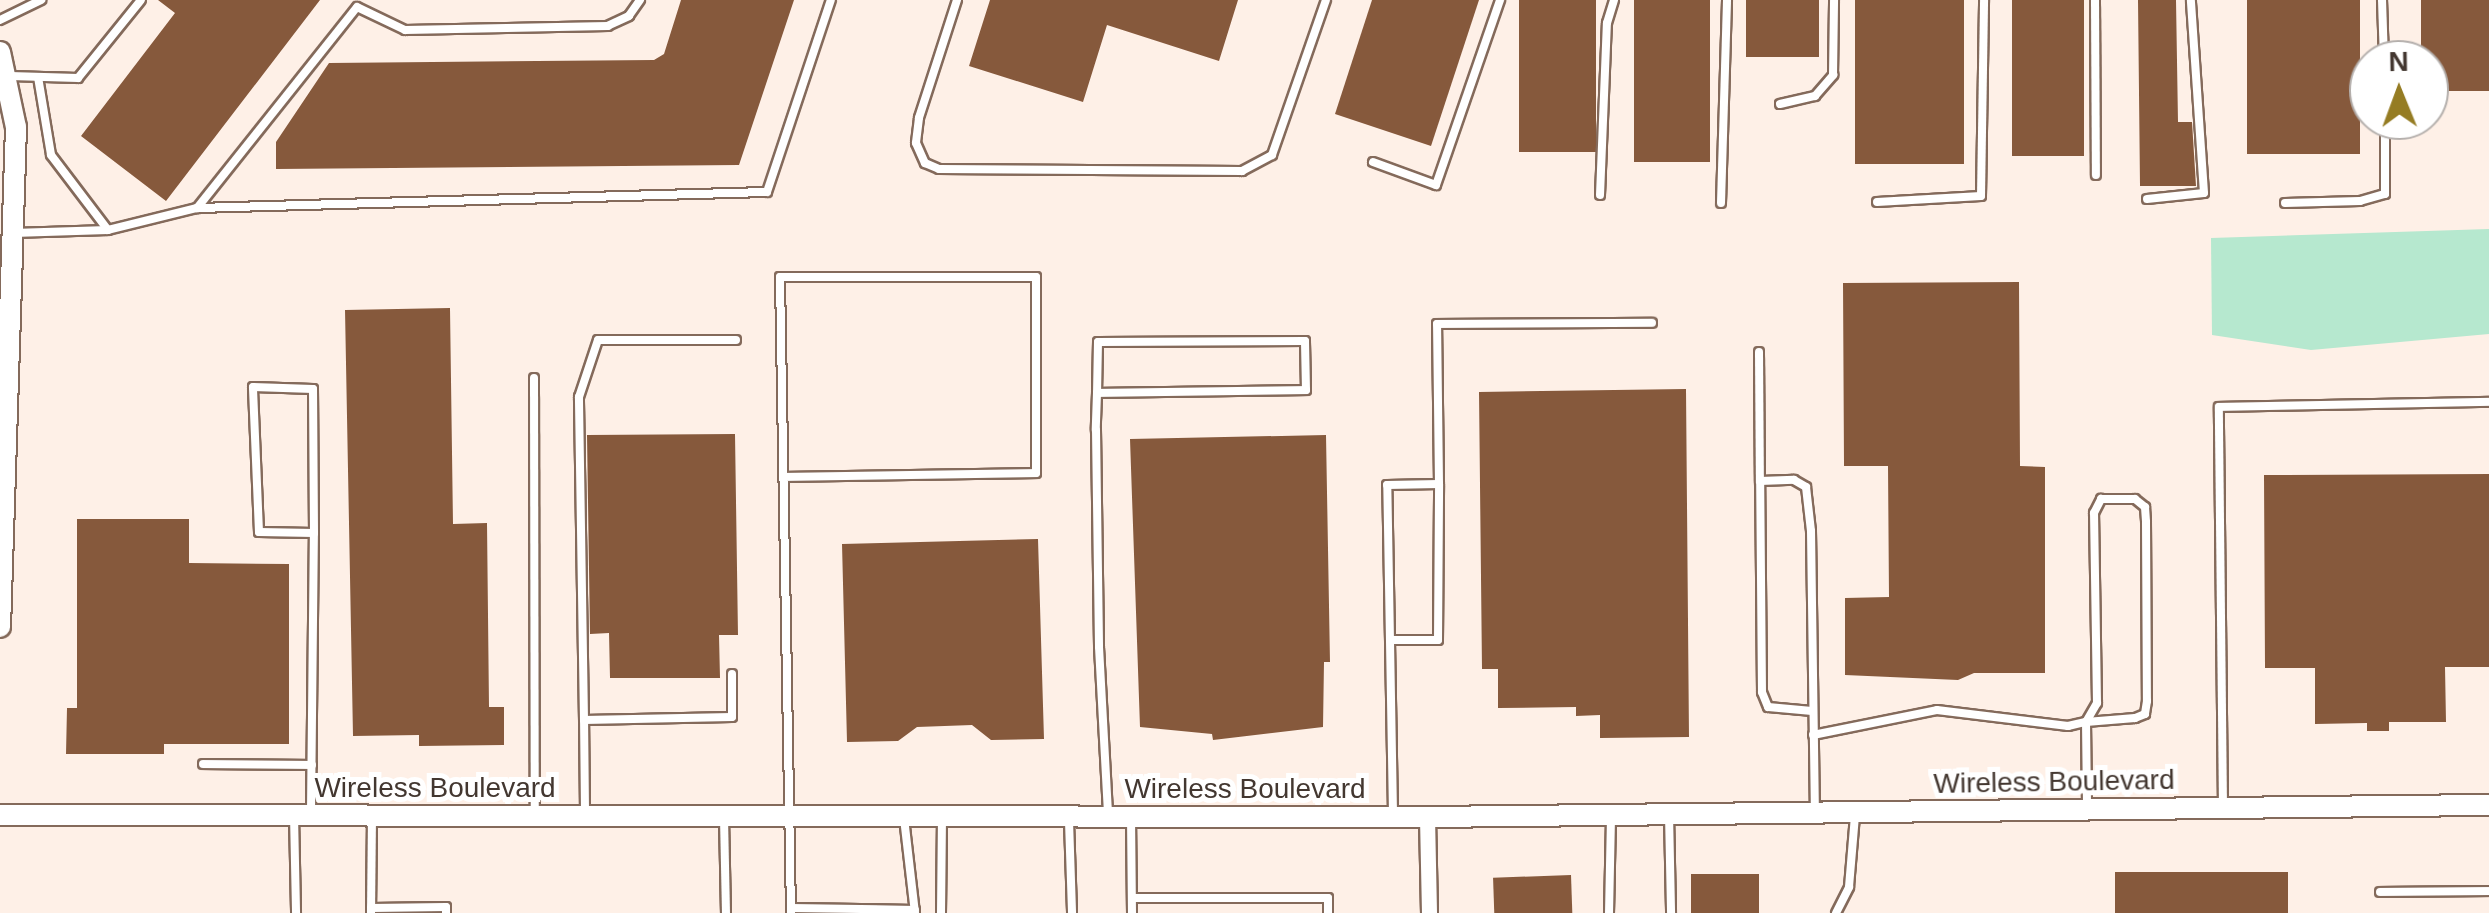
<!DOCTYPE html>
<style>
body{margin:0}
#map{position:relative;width:2489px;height:913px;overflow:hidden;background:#fbfbfb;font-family:Arial,sans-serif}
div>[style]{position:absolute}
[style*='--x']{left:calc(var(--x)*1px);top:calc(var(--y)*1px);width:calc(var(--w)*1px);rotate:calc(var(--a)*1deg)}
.built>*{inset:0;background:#fef0e7}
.green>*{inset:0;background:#b6e8cf}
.building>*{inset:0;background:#86593c;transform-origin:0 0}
.roads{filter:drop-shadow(2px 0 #846a5b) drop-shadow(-2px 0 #846a5b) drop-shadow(0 2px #846a5b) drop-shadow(0 -2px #846a5b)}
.service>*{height:8px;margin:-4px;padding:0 4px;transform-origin:4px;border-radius:4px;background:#fff}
.minor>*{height:15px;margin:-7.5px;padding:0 7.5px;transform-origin:7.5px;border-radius:7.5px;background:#fff}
.tertiary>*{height:20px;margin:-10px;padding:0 10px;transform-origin:10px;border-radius:10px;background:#fff}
span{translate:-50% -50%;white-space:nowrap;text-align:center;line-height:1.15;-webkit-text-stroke:10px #fff;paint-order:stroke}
.street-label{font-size:28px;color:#433730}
.north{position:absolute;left:2349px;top:40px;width:100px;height:100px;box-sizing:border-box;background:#fff;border:2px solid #b4afac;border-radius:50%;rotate:359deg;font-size:28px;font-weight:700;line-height:40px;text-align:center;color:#433730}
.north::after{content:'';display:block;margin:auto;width:35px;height:45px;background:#957c23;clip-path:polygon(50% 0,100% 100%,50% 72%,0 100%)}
</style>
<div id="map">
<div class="built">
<div style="clip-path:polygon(evenodd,0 0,2489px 0,2489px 913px,0 913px,0 0,2369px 60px,2429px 60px,2429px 120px,2369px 120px,2369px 60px)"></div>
</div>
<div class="green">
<div style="clip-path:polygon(2489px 229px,2489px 334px,2311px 350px,2212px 335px,2211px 238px)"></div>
</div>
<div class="building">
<div style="clip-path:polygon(158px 0,320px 0,166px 201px,81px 136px,175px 13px)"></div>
<div style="clip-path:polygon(681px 0,794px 0,739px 165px,276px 169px,276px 142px,329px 63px,654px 60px,664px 54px)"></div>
<div style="clip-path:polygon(990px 0,1238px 0,1219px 61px,1107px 25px,1083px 102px,969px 66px)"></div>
<div style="clip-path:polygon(1372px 0,1479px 0,1431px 146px,1335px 114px)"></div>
<div style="left:1519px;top:0;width:77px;height:152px"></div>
<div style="left:1634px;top:0;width:76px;height:162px"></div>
<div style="left:1746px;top:0;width:73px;height:57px"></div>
<div style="left:1855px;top:0;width:109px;height:164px"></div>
<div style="left:2012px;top:0;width:72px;height:156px"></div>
<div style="clip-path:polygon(2138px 0,2176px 0,2178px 122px,2192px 122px,2196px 186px,2140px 186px)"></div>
<div style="left:2247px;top:0;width:113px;height:154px"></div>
<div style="left:2421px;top:0;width:68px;height:91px"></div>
<div style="clip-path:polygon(2019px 282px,2020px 466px,2045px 467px,2045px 673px,1974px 673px,1958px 680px,1845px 675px,1845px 598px,1889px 597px,1888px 466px,1844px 466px,1843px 283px)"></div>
<div style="clip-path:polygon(450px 308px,453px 524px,487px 523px,489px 707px,504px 707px,504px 745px,419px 746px,419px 735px,353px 736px,345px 310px)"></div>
<div style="clip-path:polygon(1686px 389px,1689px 737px,1600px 738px,1600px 715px,1576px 716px,1576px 707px,1498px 708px,1498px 669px,1482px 669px,1479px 392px)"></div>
<div style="clip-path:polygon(735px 434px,738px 635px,719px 635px,720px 678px,610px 678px,609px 633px,590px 634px,587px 435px)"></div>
<div style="clip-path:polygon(1326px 435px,1330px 662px,1324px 662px,1323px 727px,1213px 740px,1212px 734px,1140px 727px,1130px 439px)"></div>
<div style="clip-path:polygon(2489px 474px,2489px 667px,2445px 667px,2446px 722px,2389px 722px,2389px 731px,2367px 731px,2367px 723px,2315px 724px,2315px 668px,2265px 668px,2264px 475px)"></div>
<div style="clip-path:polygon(77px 519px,189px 519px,189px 563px,289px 564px,289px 744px,164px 744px,164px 754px,66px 754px,67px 708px,77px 708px)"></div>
<div style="clip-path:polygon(1038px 539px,1044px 739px,991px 740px,972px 725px,917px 727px,898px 741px,847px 742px,842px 544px)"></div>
<div style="left:2288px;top:872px;width:41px;height:173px;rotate:90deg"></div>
<div style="left:1759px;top:874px;width:39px;height:68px;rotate:90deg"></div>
<div style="left:1571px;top:875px;width:38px;height:78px;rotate:88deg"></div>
</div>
<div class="roads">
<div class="service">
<div style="--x:640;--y:0;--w:19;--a:125"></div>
<div style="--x:629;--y:16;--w:23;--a:155"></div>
<div style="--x:608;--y:26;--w:203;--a:178.9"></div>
<div style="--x:405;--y:30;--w:53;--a:-154.4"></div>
<div style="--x:357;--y:7;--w:257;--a:128.5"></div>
<div style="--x:197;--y:208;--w:570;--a:-1.61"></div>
<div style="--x:767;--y:192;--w:202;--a:-71.6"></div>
<div style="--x:957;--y:0;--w:124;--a:107.9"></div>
<div style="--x:919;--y:118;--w:25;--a:97"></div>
<div style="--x:916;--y:143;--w:22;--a:66"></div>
<div style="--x:925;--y:163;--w:15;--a:23"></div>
<div style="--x:939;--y:169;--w:303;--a:0.4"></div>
<div style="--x:1242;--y:171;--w:34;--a:-28"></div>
<div style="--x:1272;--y:155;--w:164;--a:-70.8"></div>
<div style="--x:2095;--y:0;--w:175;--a:89.7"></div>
<div style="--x:2382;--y:0;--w:60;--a:88.1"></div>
<div style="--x:0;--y:20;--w:46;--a:-26"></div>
<div style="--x:10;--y:76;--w:68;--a:1.7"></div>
<div style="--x:78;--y:78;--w:100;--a:-51.1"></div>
<div style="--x:38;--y:77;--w:79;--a:80.5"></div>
<div style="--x:51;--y:155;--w:94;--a:52.8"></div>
<div style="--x:1780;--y:104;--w:36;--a:-13"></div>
<div style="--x:1815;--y:96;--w:28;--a:-49"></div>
<div style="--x:1833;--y:75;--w:75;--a:-89.2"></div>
<div style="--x:1373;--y:162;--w:67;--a:20.1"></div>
<div style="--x:1436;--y:185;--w:196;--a:-70.9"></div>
<div style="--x:1600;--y:195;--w:172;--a:-87.7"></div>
<div style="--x:1607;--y:23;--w:24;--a:-73"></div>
<div style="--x:2147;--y:199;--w:57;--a:-6"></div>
<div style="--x:2204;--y:193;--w:193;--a:-93.9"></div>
<div style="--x:1877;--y:202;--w:104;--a:-3.3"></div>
<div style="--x:1981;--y:196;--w:196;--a:-89.1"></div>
<div style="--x:1721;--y:203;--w:203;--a:-88.3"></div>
<div style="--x:2285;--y:203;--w:75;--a:-1.5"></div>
<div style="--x:2360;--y:201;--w:26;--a:-16"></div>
<div style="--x:2385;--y:194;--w:74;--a:-90"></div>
<div style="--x:13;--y:233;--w:95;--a:-1.8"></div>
<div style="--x:108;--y:230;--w:92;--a:-13.9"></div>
<div style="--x:1759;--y:352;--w:129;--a:89.6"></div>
<div style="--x:534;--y:378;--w:438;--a:89.9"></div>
<div style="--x:1097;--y:393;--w:209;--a:-0.8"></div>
<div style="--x:1306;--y:390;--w:49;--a:-91.2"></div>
<div style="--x:1305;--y:341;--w:207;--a:179.7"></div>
<div style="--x:1098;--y:342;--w:51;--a:91.1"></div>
<div style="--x:1097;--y:393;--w:37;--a:92"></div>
<div style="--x:1096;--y:430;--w:217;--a:89.2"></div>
<div style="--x:1099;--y:647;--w:165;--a:86.9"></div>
<div style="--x:785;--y:477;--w:251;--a:-0.9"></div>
<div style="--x:1036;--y:473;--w:196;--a:-90"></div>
<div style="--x:1036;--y:277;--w:256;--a:180"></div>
<div style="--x:780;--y:277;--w:636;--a:89.01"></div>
<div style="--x:1390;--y:640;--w:48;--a:0"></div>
<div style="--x:1438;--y:640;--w:156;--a:-89.6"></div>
<div style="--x:1812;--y:711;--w:44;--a:-174.8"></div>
<div style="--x:1768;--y:707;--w:16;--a:-112"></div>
<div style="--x:1762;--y:692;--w:211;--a:-90.5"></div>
<div style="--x:1760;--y:481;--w:34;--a:-2"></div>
<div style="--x:1794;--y:480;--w:14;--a:30"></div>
<div style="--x:1806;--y:487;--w:44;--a:83.5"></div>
<div style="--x:1811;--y:531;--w:281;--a:89.2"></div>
<div style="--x:584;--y:720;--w:323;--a:-90.9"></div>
<div style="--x:579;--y:397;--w:60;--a:-71.6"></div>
<div style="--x:598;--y:340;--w:138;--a:0"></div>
<div style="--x:1813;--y:735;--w:126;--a:-11.4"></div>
<div style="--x:1937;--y:710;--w:132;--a:7"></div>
<div style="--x:2068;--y:726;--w:18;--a:-13"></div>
<div style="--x:2086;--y:722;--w:22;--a:-60"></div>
<div style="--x:2097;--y:703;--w:190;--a:-90.9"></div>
<div style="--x:2094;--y:513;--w:16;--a:-63"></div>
<div style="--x:2101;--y:499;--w:34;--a:0"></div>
<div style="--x:2135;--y:499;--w:13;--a:39"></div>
<div style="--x:2145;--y:507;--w:15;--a:86"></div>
<div style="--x:2146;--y:522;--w:179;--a:89.7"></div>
<div style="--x:2147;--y:701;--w:13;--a:99"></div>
<div style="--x:2145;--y:714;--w:11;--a:158"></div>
<div style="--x:2135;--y:718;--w:49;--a:175.3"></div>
<div style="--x:2086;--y:722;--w:87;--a:89.3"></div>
<div style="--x:203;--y:764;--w:109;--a:0.5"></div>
<div style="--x:2223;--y:808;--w:401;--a:-90.6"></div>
<div style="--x:2219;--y:407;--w:270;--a:-1.1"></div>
<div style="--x:311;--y:811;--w:278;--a:-89.4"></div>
<div style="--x:314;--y:533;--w:55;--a:-179"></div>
<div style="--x:259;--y:532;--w:145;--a:-92.4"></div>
<div style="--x:253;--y:387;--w:60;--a:1.9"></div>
<div style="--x:313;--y:389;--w:144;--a:89.6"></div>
<div style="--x:585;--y:811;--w:91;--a:-90.6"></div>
<div style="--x:584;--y:720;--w:148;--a:-1.2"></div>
<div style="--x:732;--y:717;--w:43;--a:-90"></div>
<div style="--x:1393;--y:813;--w:328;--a:-91"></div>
<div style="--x:1387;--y:485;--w:52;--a:-1.1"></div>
<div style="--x:1439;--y:484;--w:160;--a:-90.7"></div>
<div style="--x:1437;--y:324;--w:215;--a:-0.3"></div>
<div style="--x:1669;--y:814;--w:99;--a:88.8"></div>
<div style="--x:294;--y:815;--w:98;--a:88.8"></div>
<div style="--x:1131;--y:817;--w:96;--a:89.4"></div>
<div style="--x:724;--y:818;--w:95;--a:88.8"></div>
<div style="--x:904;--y:818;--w:96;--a:83.4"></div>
<div style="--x:1069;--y:821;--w:92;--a:88.1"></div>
<div style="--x:2380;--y:892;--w:109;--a:-0.5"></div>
<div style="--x:1132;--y:898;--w:196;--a:0"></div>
<div style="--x:1328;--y:898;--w:15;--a:90"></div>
<div style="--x:371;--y:908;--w:75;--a:-0.8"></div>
<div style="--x:446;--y:907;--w:6;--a:90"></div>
<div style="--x:791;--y:908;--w:124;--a:0.9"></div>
<div style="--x:371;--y:913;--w:93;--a:-89.4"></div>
<div style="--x:941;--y:913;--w:95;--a:-89.4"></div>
<div style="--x:1609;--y:913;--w:94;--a:-88.8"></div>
<div style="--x:1836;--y:913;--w:29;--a:-63"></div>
<div style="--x:1849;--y:887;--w:71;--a:-85.2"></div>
</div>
<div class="minor">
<div style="--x:1427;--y:817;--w:96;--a:88.8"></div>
</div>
<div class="tertiary">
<div style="--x:0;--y:52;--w:77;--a:78"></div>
<div style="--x:16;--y:127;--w:500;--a:91.83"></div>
<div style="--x:0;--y:815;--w:1427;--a:0.08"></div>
<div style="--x:1427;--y:817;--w:1062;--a:-0.65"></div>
</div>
</div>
<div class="street-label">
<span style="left:2054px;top:782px;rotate:-1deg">Wireless Boulevard</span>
<span style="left:435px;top:788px">Wireless Boulevard</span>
<span style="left:1245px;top:789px">Wireless Boulevard</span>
</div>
<div class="north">N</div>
</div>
